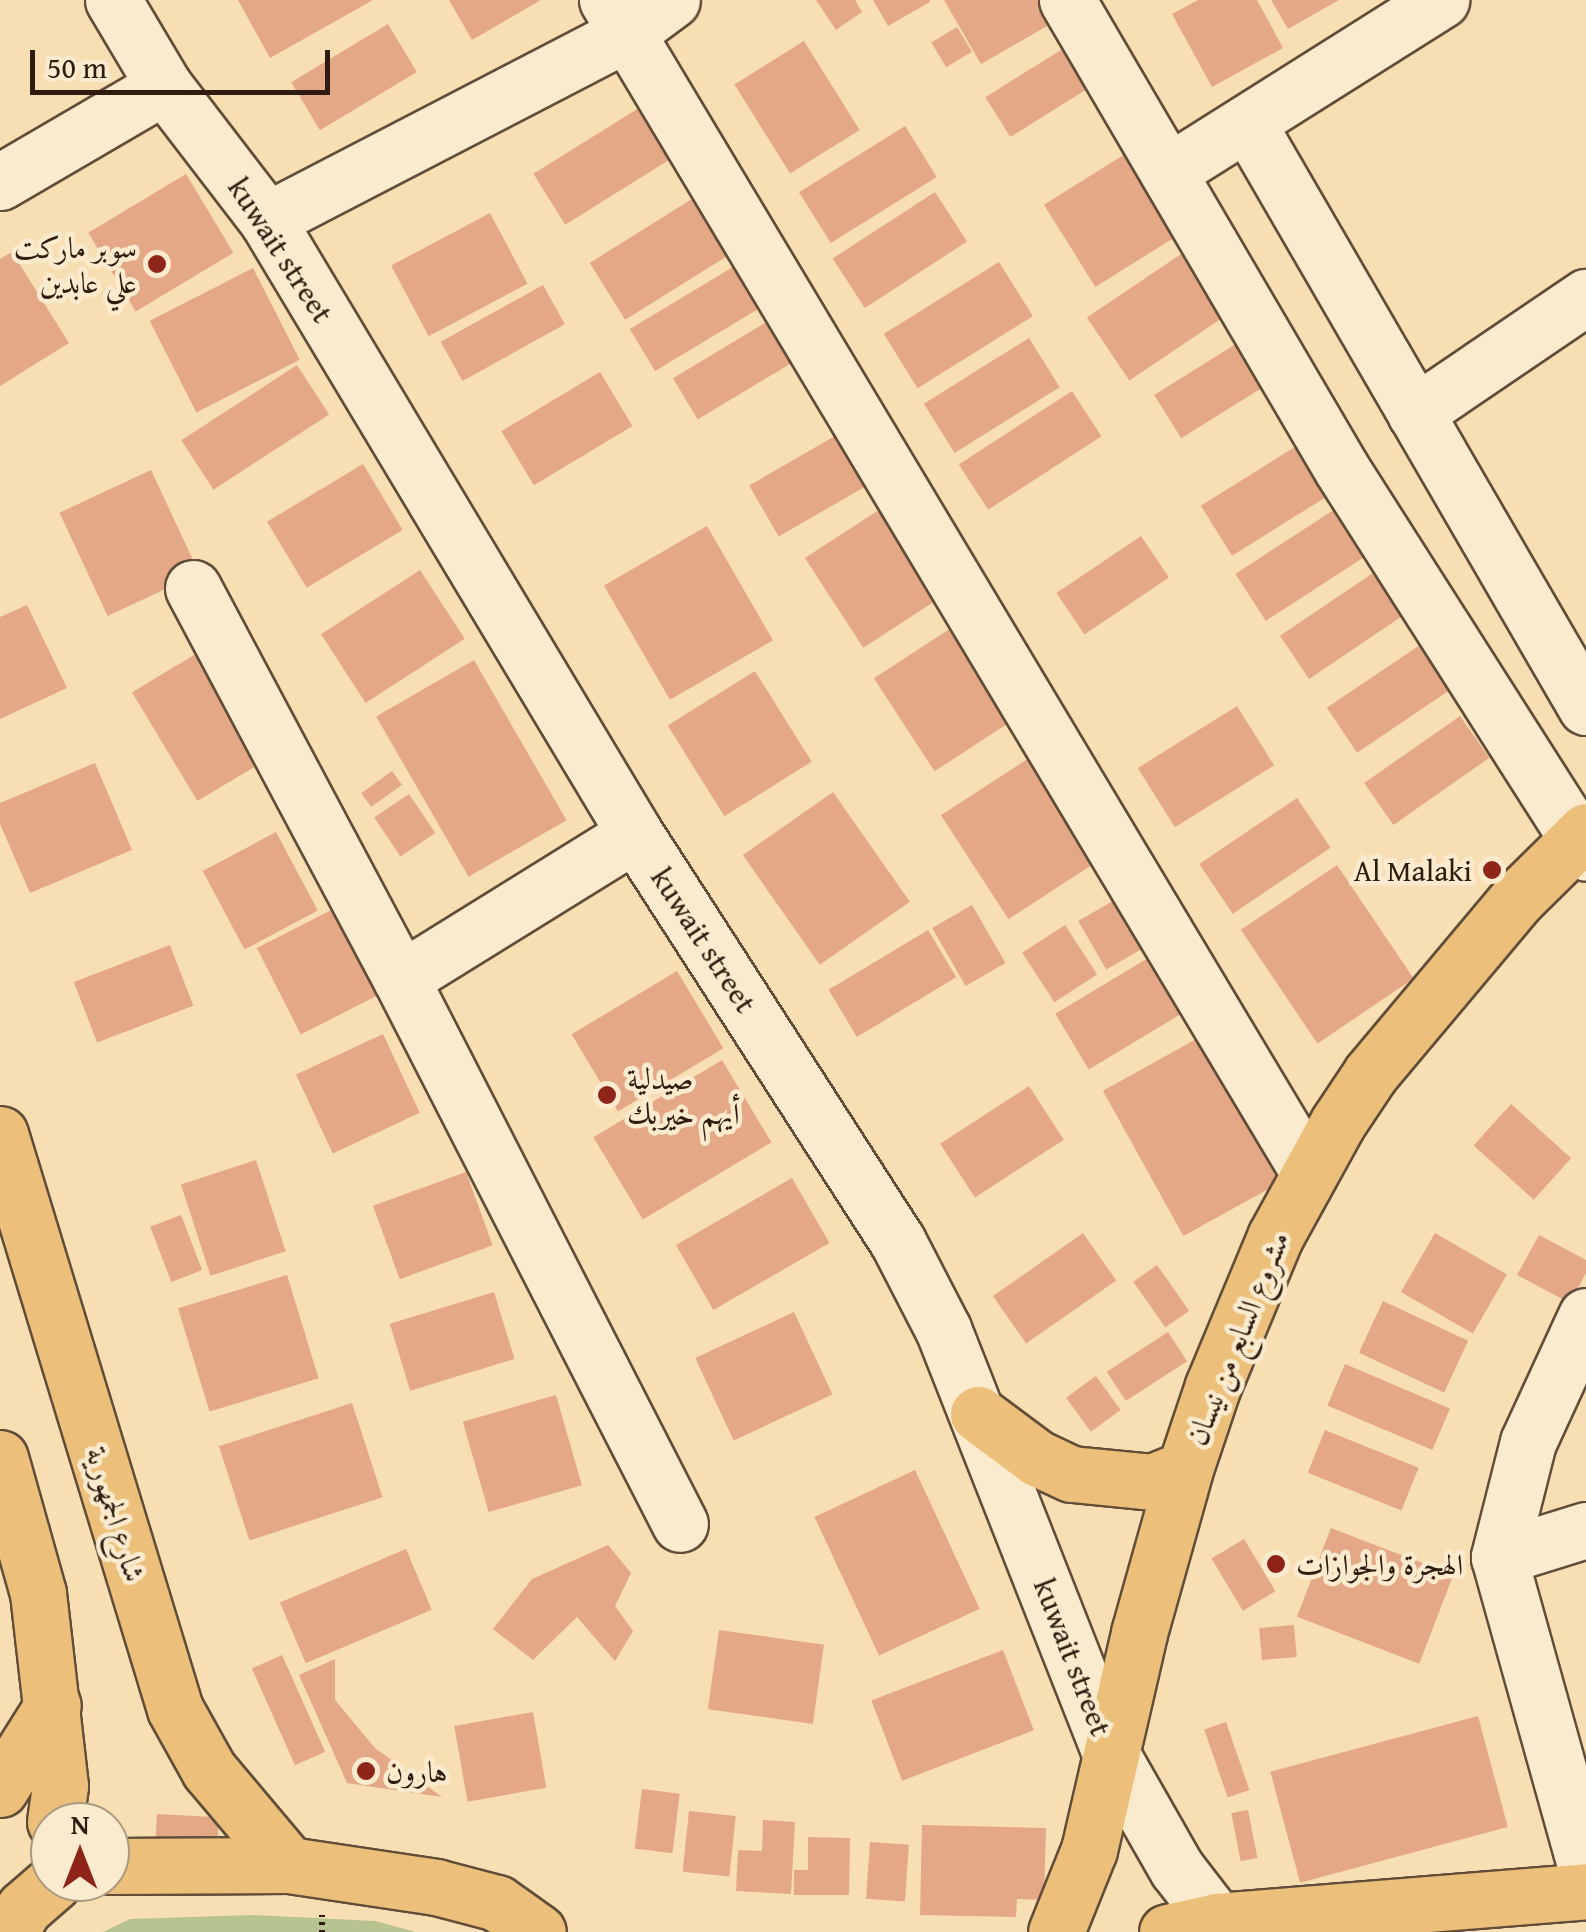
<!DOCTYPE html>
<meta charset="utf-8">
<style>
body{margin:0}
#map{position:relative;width:1586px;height:1932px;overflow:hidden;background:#f8dfb3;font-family:"Gentium Book Plus",Amiri,serif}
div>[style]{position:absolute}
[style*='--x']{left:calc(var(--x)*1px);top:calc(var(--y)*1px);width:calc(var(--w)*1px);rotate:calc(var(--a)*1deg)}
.green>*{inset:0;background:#b7c391}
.building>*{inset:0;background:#e4a887;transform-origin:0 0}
.path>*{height:6px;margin-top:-3px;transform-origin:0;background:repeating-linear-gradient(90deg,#2f1c0f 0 2.5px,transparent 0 7.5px)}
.roads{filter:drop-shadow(2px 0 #614d38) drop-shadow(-2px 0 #614d38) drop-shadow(0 2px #614d38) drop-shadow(0 -2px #614d38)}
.minor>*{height:55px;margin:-27.5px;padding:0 27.5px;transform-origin:27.5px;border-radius:27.5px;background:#faeace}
.major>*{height:55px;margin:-27.5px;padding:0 27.5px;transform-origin:27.5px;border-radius:27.5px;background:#ecc07a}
.dots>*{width:28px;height:28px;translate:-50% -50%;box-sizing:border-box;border:5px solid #faeace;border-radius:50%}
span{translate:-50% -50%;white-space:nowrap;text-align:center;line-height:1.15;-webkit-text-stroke:9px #faeace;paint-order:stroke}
.poi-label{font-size:30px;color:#2f1c0f}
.right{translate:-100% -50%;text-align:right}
.left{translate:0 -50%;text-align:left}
.street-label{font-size:30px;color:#2f1c0f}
.north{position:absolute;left:30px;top:1802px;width:100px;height:100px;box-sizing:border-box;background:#faeace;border:2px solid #a99882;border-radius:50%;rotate:0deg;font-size:28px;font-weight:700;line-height:40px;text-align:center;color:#2f1c0f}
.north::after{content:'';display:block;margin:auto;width:35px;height:45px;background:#8f2418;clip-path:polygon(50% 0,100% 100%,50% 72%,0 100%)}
.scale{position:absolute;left:30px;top:50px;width:300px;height:45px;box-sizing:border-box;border:5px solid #2f1c0f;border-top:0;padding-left:12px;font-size:30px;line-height:35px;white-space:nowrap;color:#2f1c0f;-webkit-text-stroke:8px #faeace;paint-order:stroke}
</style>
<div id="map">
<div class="green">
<div style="clip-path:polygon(253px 1915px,375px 1921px,416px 1932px,103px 1932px,130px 1919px)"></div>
</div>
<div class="building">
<div style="clip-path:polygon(238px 0,373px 0,270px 58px)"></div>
<div style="clip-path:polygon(449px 0,541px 0,472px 40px)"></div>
<div style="clip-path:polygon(816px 0,855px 0,862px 12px,836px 30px)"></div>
<div style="clip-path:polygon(873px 0,929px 0,930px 2px,888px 26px)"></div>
<div style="clip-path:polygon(944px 0,1050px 0,1061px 18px,981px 64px)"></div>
<div style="clip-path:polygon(1198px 0,1257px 0,1283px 48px,1212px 87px,1172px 14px)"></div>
<div style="clip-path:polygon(1271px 0,1339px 0,1288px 29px)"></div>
<div style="left:388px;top:24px;width:56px;height:113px;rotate:59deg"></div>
<div style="left:957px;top:27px;width:29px;height:30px;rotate:59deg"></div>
<div style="left:1077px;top:40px;width:47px;height:108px;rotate:58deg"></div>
<div style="left:804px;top:41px;width:105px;height:82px;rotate:58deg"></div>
<div style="left:642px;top:106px;width:60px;height:128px;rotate:58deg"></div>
<div style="left:905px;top:126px;width:60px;height:125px;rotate:58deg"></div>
<div style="left:1133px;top:149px;width:97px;height:105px;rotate:58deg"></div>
<div style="left:186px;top:174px;width:92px;height:114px;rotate:59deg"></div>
<div style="left:935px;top:192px;width:59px;height:122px;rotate:57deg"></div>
<div style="left:700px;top:194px;width:67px;height:130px;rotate:58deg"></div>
<div style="left:490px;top:213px;width:80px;height:112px;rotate:62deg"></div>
<div style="left:1193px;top:246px;width:76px;height:128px;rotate:56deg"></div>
<div style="clip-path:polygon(12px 252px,69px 343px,0 386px,0 259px)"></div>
<div style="left:743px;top:261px;width:49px;height:132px;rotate:59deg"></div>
<div style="left:999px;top:262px;width:64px;height:136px;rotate:58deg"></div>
<div style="left:253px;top:268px;width:103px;height:116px;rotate:63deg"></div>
<div style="left:543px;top:285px;width:45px;height:117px;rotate:61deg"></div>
<div style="left:775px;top:317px;width:48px;height:119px;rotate:59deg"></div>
<div style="left:1029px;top:338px;width:58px;height:124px;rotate:58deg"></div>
<div style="left:1239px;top:342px;width:51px;height:100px;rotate:58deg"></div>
<div style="left:297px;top:365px;width:59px;height:138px;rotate:57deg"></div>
<div style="left:600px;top:372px;width:63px;height:115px;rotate:59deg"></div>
<div style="left:1072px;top:391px;width:54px;height:135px;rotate:57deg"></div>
<div style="left:847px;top:429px;width:59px;height:113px;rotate:60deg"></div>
<div style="left:1306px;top:440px;width:59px;height:124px;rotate:58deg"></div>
<div style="left:363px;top:464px;width:77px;height:112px;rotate:59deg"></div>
<div style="left:151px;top:470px;width:114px;height:101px;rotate:65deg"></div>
<div style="left:1346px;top:502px;width:56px;height:132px;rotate:57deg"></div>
<div style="left:888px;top:504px;width:107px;height:99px;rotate:57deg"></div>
<div style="left:707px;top:526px;width:132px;height:119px;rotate:60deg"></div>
<div style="left:1141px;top:536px;width:50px;height:102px;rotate:56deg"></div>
<div style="left:1382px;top:567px;width:52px;height:123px;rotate:56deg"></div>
<div style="left:420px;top:570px;width:82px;height:118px;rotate:57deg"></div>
<div style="clip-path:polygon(27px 605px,67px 688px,0 719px,0 617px)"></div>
<div style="left:962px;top:621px;width:111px;height:105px;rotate:57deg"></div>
<div style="left:1423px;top:643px;width:54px;height:116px;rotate:56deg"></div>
<div style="left:204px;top:649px;width:127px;height:84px;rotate:59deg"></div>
<div style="left:474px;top:660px;width:185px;height:113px;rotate:60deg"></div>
<div style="left:755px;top:671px;width:107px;height:103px;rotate:58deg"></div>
<div style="left:1237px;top:706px;width:70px;height:117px;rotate:58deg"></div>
<div style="left:1460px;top:716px;width:51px;height:117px;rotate:55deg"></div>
<div style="left:1029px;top:758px;width:124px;height:105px;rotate:57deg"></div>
<div style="clip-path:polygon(95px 763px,132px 850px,30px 893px,0 824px,0 803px)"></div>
<div style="left:392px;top:771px;width:17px;height:38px;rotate:54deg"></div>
<div style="left:833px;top:792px;width:134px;height:110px;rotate:55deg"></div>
<div style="left:409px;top:794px;width:47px;height:42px;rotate:56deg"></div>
<div style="left:1297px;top:798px;width:60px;height:118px;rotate:56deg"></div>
<div style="left:276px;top:832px;width:89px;height:83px;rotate:62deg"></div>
<div style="left:1337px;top:865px;width:137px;height:116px;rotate:56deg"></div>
<div style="left:1125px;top:894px;width:56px;height:54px;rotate:60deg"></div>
<div style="left:353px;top:899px;width:97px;height:108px;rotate:63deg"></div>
<div style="left:972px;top:905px;width:67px;height:46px;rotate:60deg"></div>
<div style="left:1065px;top:925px;width:59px;height:51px;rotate:57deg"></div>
<div style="left:928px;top:930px;width:55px;height:116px;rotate:59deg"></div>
<div style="left:170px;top:945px;width:65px;height:103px;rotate:69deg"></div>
<div style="left:1153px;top:955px;width:65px;height:114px;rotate:59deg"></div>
<div style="left:677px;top:971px;width:90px;height:123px;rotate:59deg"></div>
<div style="left:383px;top:1034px;width:87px;height:96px;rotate:65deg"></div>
<div style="left:1200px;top:1037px;width:166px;height:111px;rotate:61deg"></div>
<div style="left:722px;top:1060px;width:96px;height:150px;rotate:59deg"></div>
<div style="left:1029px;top:1086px;width:64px;height:106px;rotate:57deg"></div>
<div style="left:1511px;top:1104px;width:81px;height:56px;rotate:42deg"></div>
<div style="left:256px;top:1160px;width:96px;height:79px;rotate:72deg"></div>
<div style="left:466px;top:1172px;width:78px;height:99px;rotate:70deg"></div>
<div style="left:792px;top:1178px;width:75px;height:134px;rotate:60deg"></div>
<div style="left:181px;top:1215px;width:59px;height:33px;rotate:69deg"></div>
<div style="left:1083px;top:1233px;width:58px;height:110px;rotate:55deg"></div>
<div style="left:1435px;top:1233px;width:83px;height:68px;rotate:30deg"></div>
<div style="clip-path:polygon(1539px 1235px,1586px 1260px,1586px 1273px,1570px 1303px,1517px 1275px)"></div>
<div style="left:1157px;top:1265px;width:56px;height:29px;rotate:55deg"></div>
<div style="left:287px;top:1275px;width:108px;height:114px;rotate:73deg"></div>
<div style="left:494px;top:1292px;width:70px;height:109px;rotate:73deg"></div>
<div style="left:1383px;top:1301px;width:94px;height:57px;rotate:25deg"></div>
<div style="left:794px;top:1312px;width:91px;height:109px;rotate:65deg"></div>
<div style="left:1168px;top:1332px;width:35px;height:73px;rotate:57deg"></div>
<div style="left:1345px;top:1364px;width:114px;height:45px;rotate:23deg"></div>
<div style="left:1096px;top:1376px;width:42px;height:37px;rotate:54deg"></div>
<div style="left:556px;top:1395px;width:94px;height:97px;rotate:74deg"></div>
<div style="left:352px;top:1403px;width:99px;height:140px;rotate:72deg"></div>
<div style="left:1325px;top:1430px;width:101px;height:46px;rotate:22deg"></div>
<div style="left:915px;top:1470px;width:153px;height:111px;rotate:65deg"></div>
<div style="left:1331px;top:1528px;width:131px;height:95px;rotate:21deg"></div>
<div style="left:1244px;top:1539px;width:61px;height:38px;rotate:59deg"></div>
<div style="clip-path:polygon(608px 1545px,631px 1573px,615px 1606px,633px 1631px,615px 1661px,577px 1617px,533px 1660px,493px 1629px,532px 1579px)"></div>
<div style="left:406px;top:1549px;width:66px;height:137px;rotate:67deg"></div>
<div style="left:1294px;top:1625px;width:32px;height:35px;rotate:85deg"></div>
<div style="left:719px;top:1630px;width:106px;height:80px;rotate:8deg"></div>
<div style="left:1003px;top:1650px;width:86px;height:141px;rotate:69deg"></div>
<div style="left:282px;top:1655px;width:106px;height:33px;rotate:66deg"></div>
<div style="clip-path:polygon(335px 1659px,335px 1700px,375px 1748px,442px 1797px,347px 1783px,299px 1675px)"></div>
<div style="left:533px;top:1712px;width:77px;height:80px;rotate:80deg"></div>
<div style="left:1478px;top:1716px;width:115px;height:215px;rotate:75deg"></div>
<div style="left:1226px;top:1722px;width:72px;height:23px;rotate:71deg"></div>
<div style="left:642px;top:1789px;width:38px;height:60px;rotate:7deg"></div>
<div style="left:1248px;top:1810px;width:49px;height:17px;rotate:79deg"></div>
<div style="left:689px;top:1811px;width:47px;height:61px;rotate:6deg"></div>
<div style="left:157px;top:1814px;width:62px;height:46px;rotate:3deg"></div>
<div style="clip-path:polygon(763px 1820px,795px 1822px,791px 1894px,736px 1891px,738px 1850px,762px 1851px)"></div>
<div style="clip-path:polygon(922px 1825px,1046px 1828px,1044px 1900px,1017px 1899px,1016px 1917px,920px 1915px)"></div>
<div style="clip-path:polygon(808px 1837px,850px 1838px,849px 1895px,794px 1895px,794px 1870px,808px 1870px)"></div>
<div style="left:870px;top:1842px;width:39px;height:57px;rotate:4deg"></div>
</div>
<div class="path">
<div style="--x:322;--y:1932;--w:19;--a:-90"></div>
</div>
<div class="roads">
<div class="minor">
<div style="--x:113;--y:0;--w:100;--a:59.3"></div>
<div style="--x:164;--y:86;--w:169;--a:52.5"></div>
<div style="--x:267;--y:220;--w:716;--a:59.06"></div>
<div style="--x:635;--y:834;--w:485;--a:57.2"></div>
<div style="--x:898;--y:1242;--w:98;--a:62.7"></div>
<div style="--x:943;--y:1329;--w:453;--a:68.5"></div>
<div style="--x:1109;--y:1750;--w:137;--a:60.3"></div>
<div style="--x:1177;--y:1869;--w:66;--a:52.4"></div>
<div style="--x:607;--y:0;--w:1367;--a:59.1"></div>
<div style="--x:1067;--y:0;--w:542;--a:59.65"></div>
<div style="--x:1341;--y:468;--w:456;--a:57.5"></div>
<div style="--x:1248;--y:124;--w:674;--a:59.9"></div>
<div style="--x:1168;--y:172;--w:323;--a:-32.2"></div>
<div style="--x:0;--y:182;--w:190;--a:-30.3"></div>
<div style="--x:267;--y:220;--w:404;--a:-27.4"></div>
<div style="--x:626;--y:34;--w:57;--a:-36.5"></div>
<div style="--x:1415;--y:413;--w:207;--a:-34.2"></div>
<div style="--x:193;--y:588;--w:443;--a:62"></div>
<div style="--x:401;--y:979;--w:612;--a:62.89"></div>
<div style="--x:401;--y:979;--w:275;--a:-31.8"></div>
<div style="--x:1586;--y:1316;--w:139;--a:114.7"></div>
<div style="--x:1528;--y:1442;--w:119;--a:104.2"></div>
<div style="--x:1499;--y:1557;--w:324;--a:74.4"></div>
<div style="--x:1499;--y:1557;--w:91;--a:-17.2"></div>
</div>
<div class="major">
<div style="--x:0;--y:1134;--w:601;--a:73.07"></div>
<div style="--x:175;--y:1709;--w:70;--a:60.9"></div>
<div style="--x:209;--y:1770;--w:124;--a:49.9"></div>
<div style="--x:978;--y:1414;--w:74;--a:36.7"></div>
<div style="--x:1037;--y:1458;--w:38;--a:25"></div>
<div style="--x:1072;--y:1474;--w:80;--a:5.7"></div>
<div style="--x:1152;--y:1482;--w:35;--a:-22"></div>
<div style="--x:0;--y:1458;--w:140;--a:74.3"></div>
<div style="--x:38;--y:1593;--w:194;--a:83.5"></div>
<div style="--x:60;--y:1786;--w:36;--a:98"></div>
<div style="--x:0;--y:1789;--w:99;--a:-57.8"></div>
<div style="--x:110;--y:1866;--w:179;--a:-0.3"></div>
<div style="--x:289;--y:1865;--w:149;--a:8.5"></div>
<div style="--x:436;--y:1887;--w:63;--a:14.7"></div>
<div style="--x:497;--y:1903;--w:50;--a:35.3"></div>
<div style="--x:10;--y:1932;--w:28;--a:-60"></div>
<div style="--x:24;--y:1908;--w:40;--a:-41"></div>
<div style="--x:1056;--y:1932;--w:88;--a:-68.1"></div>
<div style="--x:1089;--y:1850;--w:223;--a:-77"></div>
<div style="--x:1139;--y:1633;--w:170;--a:-74.3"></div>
<div style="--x:1185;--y:1469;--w:88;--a:-71.4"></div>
<div style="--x:1213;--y:1386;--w:161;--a:-67.4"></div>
<div style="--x:1275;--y:1237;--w:129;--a:-61.2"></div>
<div style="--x:1337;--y:1124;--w:61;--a:-56.3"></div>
<div style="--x:1371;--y:1073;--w:229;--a:-50"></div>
<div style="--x:1518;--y:898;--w:95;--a:-44.6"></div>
<div style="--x:1167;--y:1932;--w:51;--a:-12.4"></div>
<div style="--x:1217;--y:1921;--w:370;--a:-4.6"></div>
</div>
</div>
<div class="dots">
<div style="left:157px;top:264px;background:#8f2418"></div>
<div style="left:1492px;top:870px;background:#8f2418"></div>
<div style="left:607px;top:1095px;background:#8f2418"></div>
<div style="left:1276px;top:1564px;background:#8f2418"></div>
<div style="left:366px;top:1771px;background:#8f2418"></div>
</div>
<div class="poi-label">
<span class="right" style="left:137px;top:264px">سوبر ماركت<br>علي عابدين</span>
<span class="right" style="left:1472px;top:870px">Al Malaki</span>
<span class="left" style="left:627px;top:1095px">صيدلية<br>أيهم خيربك</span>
<span class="left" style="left:1296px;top:1564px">الهجرة والجوازات</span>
<span class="left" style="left:386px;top:1771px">هارون</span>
</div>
<div class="street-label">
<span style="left:281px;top:250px;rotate:57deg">kuwait street</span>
<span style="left:704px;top:940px;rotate:57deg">kuwait street</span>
<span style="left:1237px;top:1338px;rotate:-68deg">مشروع السابع من نيسان</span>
<span style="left:116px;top:1514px;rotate:73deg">شارع الجمهورية</span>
<span style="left:1073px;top:1657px;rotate:69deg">kuwait street</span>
</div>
<div class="north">N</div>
<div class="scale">50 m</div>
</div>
